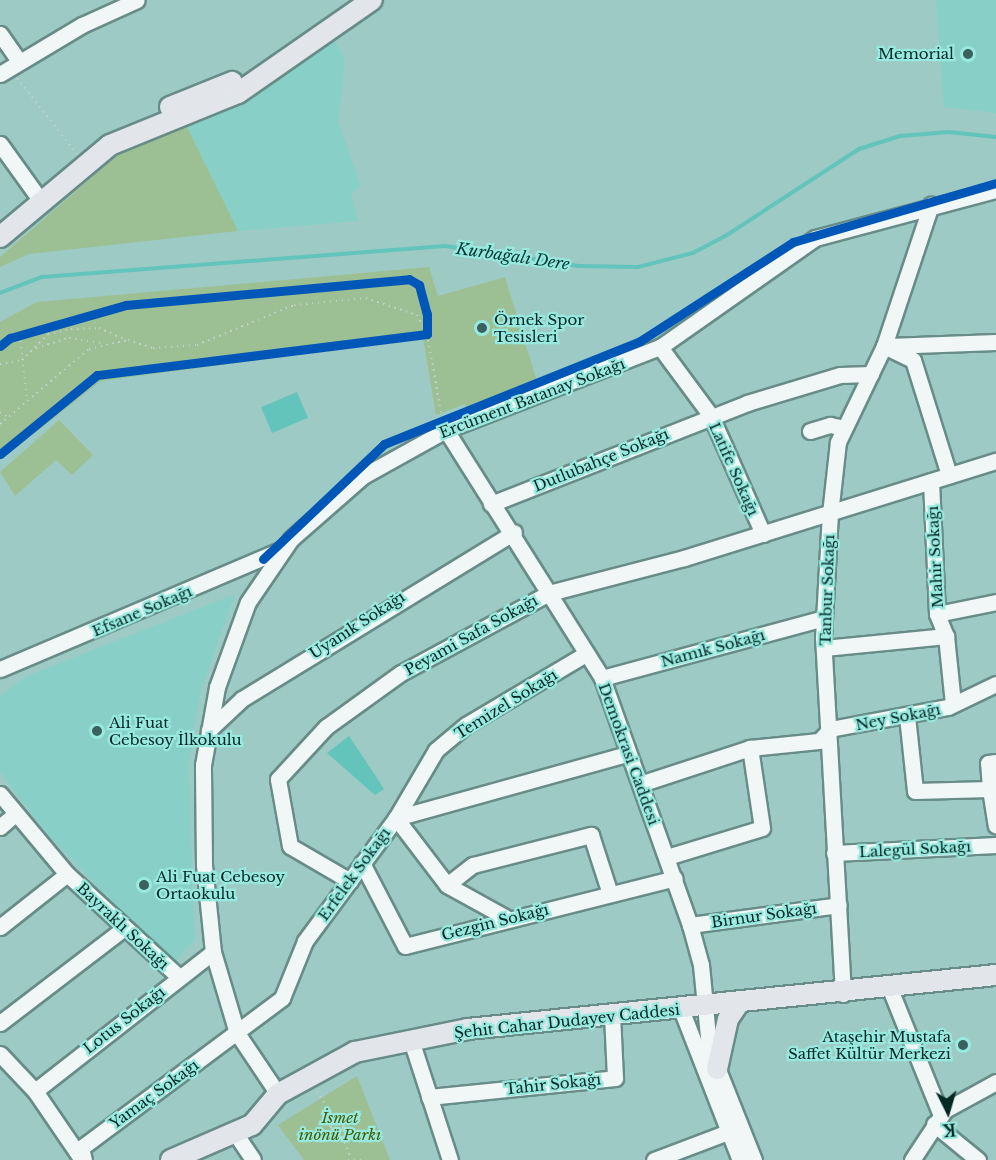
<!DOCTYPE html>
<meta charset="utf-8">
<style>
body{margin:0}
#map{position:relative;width:996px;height:1160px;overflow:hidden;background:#9dcac4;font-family:"Libre Baskerville",serif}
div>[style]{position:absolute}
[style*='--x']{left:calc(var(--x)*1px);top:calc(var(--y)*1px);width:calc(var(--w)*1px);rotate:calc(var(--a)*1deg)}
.built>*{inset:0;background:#88d0c7}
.green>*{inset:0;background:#9cc094}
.water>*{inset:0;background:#62c4ba;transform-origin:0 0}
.stream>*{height:4px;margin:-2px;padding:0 2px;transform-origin:2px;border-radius:2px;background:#62c4ba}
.path>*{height:2px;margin-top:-1px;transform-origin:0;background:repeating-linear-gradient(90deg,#c2d0ce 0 1.5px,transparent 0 6px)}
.path>.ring{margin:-1px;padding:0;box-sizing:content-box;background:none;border:2px solid #c2d0ce;border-radius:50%}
.roads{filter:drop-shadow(2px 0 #688c88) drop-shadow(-2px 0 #688c88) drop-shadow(0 2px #688c88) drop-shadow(0 -2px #688c88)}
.minor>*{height:15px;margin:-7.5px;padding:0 7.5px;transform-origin:7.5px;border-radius:7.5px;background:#f0f7f6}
.major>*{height:20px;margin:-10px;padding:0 10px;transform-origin:10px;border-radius:10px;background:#e2e6ea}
.cycleway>*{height:9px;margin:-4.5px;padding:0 4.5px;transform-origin:4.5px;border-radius:4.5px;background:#0057b8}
.dots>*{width:16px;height:16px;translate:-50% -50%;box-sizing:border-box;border:3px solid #98e9df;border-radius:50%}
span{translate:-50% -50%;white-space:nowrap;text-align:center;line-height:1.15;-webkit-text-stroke:4.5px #98e9df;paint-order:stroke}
.poi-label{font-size:15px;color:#052825}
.right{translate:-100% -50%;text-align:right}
.left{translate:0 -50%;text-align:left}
.street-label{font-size:15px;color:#052825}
.park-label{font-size:15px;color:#435c01;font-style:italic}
.water-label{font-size:16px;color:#003934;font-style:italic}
.north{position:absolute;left:918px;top:1082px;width:60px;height:60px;-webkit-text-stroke:4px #98e9df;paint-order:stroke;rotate:175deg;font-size:16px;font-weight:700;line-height:24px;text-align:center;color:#052825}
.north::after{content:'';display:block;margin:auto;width:21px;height:27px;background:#052825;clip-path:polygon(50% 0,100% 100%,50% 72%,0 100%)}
</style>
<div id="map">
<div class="built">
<div style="clip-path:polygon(936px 0,996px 0,996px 113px,944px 107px)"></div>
<div style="clip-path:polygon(335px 41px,345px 60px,338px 122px,361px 186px,351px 193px,358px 221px,238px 231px,186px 125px,241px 104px)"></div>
<div style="clip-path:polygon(235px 594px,201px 690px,188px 765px,195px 939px,172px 965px,45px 831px,0 772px,0 696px,27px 676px)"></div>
</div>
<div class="green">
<div style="clip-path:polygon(186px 125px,238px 231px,29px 254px,0 267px,0 257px,121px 152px)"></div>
<div style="clip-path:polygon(429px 267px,438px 296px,505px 277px,539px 388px,468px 413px,465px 404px,436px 415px,423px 338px,101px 381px,0 460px,0 322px,37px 302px)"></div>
<div style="clip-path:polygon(59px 420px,93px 455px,72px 475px,56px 460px,15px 496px,0 472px)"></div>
<div style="clip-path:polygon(357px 1076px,390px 1160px,304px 1160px,278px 1125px)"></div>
</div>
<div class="water">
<div style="left:297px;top:392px;width:28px;height:39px;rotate:67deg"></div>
<div style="clip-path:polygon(349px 736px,384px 789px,375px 795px,327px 753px)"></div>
</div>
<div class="stream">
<div style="--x:0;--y:293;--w:45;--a:-20.9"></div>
<div style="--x:42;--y:277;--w:404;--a:-4.4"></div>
<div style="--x:445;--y:246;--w:135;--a:8.5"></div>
<div style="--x:579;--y:266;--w:59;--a:1"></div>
<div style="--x:638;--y:267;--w:57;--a:-14.3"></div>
<div style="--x:693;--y:253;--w:38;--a:-28"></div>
<div style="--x:727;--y:235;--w:158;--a:-33.1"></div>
<div style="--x:859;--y:149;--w:43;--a:-17.6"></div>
<div style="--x:900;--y:136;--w:49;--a:-4.7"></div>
<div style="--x:949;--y:132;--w:47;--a:6.1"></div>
</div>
<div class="path">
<div style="--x:17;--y:78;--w:97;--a:51.7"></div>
<div style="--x:20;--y:335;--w:66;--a:83.9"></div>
<div style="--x:36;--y:348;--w:34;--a:-17"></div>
<div style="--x:69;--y:338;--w:36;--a:9"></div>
<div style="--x:0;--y:364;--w:22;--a:-10"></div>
<div style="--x:22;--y:360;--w:37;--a:-45"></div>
<div style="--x:48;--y:334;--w:24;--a:-12"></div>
<div style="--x:71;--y:329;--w:28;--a:-2"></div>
<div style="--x:99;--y:328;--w:30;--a:24"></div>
<div style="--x:0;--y:412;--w:9;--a:32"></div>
<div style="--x:0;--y:424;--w:116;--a:-40.1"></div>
<div style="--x:89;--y:349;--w:40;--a:-13"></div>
<div style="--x:128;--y:340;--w:26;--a:18"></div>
<div style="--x:153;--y:348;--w:44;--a:-3.9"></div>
<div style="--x:197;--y:345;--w:105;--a:-22.4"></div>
<div style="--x:294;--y:305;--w:72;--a:-5.6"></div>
<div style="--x:366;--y:298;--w:54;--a:18.4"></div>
<div style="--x:417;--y:315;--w:21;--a:62"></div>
<div style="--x:427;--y:334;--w:84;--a:79.8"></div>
<div style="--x:317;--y:1091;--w:31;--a:59"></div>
<div class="ring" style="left:330px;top:1117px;width:12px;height:12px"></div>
<div style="--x:340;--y:1131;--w:29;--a:68"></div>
<div style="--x:348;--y:1160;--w:14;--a:0"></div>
</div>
<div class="roads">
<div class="minor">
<div style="--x:0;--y:34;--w:33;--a:55"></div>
<div style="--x:0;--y:74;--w:96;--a:-30.9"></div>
<div style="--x:82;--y:25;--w:60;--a:-24.4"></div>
<div style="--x:0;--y:144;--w:70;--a:54.3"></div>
<div style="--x:884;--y:346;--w:32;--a:26"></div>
<div style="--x:913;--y:360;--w:121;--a:72.6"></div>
<div style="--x:888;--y:346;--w:108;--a:-2.1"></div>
<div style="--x:660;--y:347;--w:86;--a:53.5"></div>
<div style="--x:711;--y:416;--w:129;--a:66.2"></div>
<div style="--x:446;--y:430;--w:293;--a:57.8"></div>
<div style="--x:602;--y:678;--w:262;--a:70.4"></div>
<div style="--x:690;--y:925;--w:41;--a:74.6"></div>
<div style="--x:701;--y:965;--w:82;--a:84.4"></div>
<div style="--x:709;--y:1047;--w:122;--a:68.3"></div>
<div style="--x:810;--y:431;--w:21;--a:-17"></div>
<div style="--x:830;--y:425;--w:14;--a:12"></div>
<div style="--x:931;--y:481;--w:133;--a:87.4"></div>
<div style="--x:937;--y:614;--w:24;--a:68"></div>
<div style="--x:946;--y:636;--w:68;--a:84.1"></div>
<div style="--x:491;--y:504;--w:275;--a:-21.5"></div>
<div style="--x:747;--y:403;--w:97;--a:-16.8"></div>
<div style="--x:840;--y:375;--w:31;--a:-2"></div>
<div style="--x:937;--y:614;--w:60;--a:-11.5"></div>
<div style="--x:824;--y:648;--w:123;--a:-5.6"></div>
<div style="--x:0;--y:669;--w:307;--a:-23"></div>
<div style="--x:602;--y:678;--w:230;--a:-15.1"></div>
<div style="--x:907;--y:716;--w:75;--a:83.9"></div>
<div style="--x:915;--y:791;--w:75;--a:-1.5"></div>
<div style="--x:990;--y:789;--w:37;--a:81"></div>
<div style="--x:209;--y:730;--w:45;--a:-43.2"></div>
<div style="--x:242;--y:699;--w:319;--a:-31.5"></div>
<div style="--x:640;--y:784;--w:116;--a:-18.1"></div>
<div style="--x:750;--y:748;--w:69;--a:-5.8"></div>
<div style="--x:819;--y:741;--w:16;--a:-47"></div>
<div style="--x:830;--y:729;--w:120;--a:-10.6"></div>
<div style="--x:948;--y:707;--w:53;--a:-25.6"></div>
<div style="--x:990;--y:789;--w:26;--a:-94"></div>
<div style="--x:988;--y:763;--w:8;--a:-7"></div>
<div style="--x:0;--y:794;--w:104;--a:50.1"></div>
<div style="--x:67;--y:874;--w:152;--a:42.6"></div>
<div style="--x:0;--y:827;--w:20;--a:-41"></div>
<div style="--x:834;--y:853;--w:162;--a:-2.8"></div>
<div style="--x:667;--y:857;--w:99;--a:-17"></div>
<div style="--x:762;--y:828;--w:81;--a:-98.5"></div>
<div style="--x:362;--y:863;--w:93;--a:62.6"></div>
<div style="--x:405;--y:946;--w:278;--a:-14.1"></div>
<div style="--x:350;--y:881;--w:69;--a:-149.7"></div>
<div style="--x:290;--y:846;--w:68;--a:-100.2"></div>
<div style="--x:278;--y:779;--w:71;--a:-47.3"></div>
<div style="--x:326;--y:727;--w:92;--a:-35.8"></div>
<div style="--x:401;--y:673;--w:168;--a:-28.4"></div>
<div style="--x:549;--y:593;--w:139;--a:-14.5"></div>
<div style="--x:684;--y:558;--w:327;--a:-17.3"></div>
<div style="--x:447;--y:885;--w:33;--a:-38"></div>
<div style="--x:473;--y:865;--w:122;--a:-14.3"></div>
<div style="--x:591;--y:835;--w:62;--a:72.1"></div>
<div style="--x:505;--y:917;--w:66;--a:-151.1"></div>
<div style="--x:447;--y:885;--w:84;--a:-127.3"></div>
<div style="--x:396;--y:818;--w:79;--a:-59.5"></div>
<div style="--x:436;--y:750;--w:39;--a:-40"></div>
<div style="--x:466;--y:725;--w:137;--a:-30.7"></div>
<div style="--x:690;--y:925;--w:150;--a:-7.6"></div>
<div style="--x:0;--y:927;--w:85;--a:-38.3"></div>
<div style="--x:890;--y:989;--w:136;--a:68"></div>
<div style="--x:843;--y:994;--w:357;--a:-93.2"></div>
<div style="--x:823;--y:638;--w:124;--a:-86.8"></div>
<div style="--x:830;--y:514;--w:72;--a:-83.7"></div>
<div style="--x:838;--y:442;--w:106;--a:-64.4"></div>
<div style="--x:884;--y:346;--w:149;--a:-71.6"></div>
<div style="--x:681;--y:1009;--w:162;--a:68.7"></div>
<div style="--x:0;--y:1023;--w:155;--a:-37.4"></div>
<div style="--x:411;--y:1040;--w:126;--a:72"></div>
<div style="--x:0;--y:1054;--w:51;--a:46.6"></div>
<div style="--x:35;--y:1091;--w:83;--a:55.7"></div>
<div style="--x:35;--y:1091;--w:226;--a:-38"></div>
<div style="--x:278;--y:1094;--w:73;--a:-123.9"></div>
<div style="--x:237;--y:1033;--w:84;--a:-106.5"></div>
<div style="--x:213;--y:952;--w:87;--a:-95.9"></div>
<div style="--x:204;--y:865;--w:100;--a:-90.6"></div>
<div style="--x:203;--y:765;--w:79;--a:-79.8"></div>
<div style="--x:217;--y:687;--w:90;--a:-70"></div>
<div style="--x:248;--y:602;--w:76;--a:-55.7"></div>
<div style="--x:291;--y:539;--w:96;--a:-41.2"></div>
<div style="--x:363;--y:476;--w:95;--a:-29"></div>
<div style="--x:446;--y:430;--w:230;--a:-21.2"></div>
<div style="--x:660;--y:347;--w:189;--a:-35.1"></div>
<div style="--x:815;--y:238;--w:187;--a:-14.9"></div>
<div style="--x:429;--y:1097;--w:187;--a:-5.8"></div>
<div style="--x:615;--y:1078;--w:63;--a:-92.7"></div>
<div style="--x:934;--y:1124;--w:57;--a:39.3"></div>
<div style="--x:235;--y:1133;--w:32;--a:56"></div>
<div style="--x:84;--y:1160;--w:12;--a:-104"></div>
<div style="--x:81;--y:1148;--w:251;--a:-36.7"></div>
<div style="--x:282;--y:998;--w:61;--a:-68"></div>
<div style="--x:305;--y:941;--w:153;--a:-53.5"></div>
<div style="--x:396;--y:818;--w:240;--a:-15.5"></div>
<div style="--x:654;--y:1160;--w:79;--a:-20.7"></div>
<div style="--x:912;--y:1160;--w:60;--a:-56.6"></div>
<div style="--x:945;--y:1110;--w:58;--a:-28.8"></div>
</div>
<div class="major">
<div style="--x:170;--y:107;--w:67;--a:-22"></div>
<div style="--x:0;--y:237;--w:143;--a:-39.9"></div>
<div style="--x:110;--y:145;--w:138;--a:-22.1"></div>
<div style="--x:238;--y:93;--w:163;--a:-34.8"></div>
<div style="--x:717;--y:1069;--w:51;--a:-77.6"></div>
<div style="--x:728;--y:1019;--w:18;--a:-56"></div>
<div style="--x:171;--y:1160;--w:88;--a:-23.4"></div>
<div style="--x:252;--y:1125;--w:40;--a:-50"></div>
<div style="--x:278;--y:1094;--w:88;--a:-28.6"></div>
<div style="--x:355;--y:1052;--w:115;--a:-11.5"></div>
<div style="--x:468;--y:1029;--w:531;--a:-5.84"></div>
</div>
</div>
<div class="cycleway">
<div style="--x:0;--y:346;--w:13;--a:-39"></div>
<div style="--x:10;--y:338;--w:121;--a:-15.9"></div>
<div style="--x:126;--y:305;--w:284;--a:-5.2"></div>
<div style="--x:409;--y:279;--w:12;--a:31"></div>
<div style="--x:419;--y:285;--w:30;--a:75"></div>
<div style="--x:427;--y:314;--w:20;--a:90"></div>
<div style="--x:427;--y:334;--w:333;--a:172.9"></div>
<div style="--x:97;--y:375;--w:125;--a:140.8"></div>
<div style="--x:263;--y:559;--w:167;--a:-43.5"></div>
<div style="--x:384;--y:444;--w:276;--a:-21.9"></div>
<div style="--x:640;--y:341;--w:182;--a:-32.9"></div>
<div style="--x:793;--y:242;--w:211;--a:-16.2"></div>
</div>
<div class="dots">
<div style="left:968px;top:54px;background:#3a615d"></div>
<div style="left:482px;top:328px;background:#3a615d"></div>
<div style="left:97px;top:731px;background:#3a615d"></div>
<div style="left:144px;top:885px;background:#3a615d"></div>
<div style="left:963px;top:1045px;background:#3a615d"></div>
</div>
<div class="poi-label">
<span class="right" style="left:954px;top:54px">Memorial</span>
<span class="left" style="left:494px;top:328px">Örnek Spor<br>Tesisleri</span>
<span class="left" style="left:109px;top:731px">Ali Fuat<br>Cebesoy İlkokulu</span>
<span class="left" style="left:156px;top:885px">Ali Fuat Cebesoy<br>Ortaokulu</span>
<span class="right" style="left:951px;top:1045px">Ataşehir Mustafa<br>Saffet Kültür Merkezi</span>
</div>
<div class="street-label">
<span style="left:532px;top:398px;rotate:-21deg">Ercüment Batanay Sokağı</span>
<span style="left:601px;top:460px;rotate:-22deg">Dutlubahçe Sokağı</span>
<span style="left:734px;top:469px;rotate:66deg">Latife Sokağı</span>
<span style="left:935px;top:557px;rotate:-93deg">Mahir Sokağı</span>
<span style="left:827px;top:590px;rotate:-88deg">Tanbur Sokağı</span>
<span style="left:142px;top:611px;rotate:-23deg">Efsane Sokağı</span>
<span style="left:357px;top:625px;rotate:-33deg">Uyanık Sokağı</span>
<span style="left:471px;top:635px;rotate:-29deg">Peyami Safa Sokağı</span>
<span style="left:713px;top:648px;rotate:-15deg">Namık Sokağı</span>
<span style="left:506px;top:704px;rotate:-32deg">Temizel Sokağı</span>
<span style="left:898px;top:717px;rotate:-11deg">Ney Sokağı</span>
<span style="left:629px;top:754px;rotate:70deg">Demokrasi Caddesi</span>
<span style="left:915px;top:849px;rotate:-3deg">Lalegül Sokağı</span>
<span style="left:354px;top:874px;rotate:-54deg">Erfelek Sokağı</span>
<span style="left:764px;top:915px;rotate:-8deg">Birnur Sokağı</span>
<span style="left:495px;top:922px;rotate:-14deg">Gezgin Sokağı</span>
<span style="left:123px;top:926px;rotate:43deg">Bayraklı Sokağı</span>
<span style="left:124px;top:1020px;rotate:-38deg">Lotus Sokağı</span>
<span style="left:567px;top:1021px;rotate:-6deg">Şehit Cahar Dudayev Caddesi</span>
<span style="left:553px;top:1084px;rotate:-6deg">Tahir Sokağı</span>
<span style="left:154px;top:1094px;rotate:-36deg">Yamaç Sokağı</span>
</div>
<div class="park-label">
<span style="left:340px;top:1126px">İsmet<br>inönü Parkı</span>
</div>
<div class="water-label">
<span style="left:513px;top:256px;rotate:8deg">Kurbağalı Dere</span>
</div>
<div class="north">K</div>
</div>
